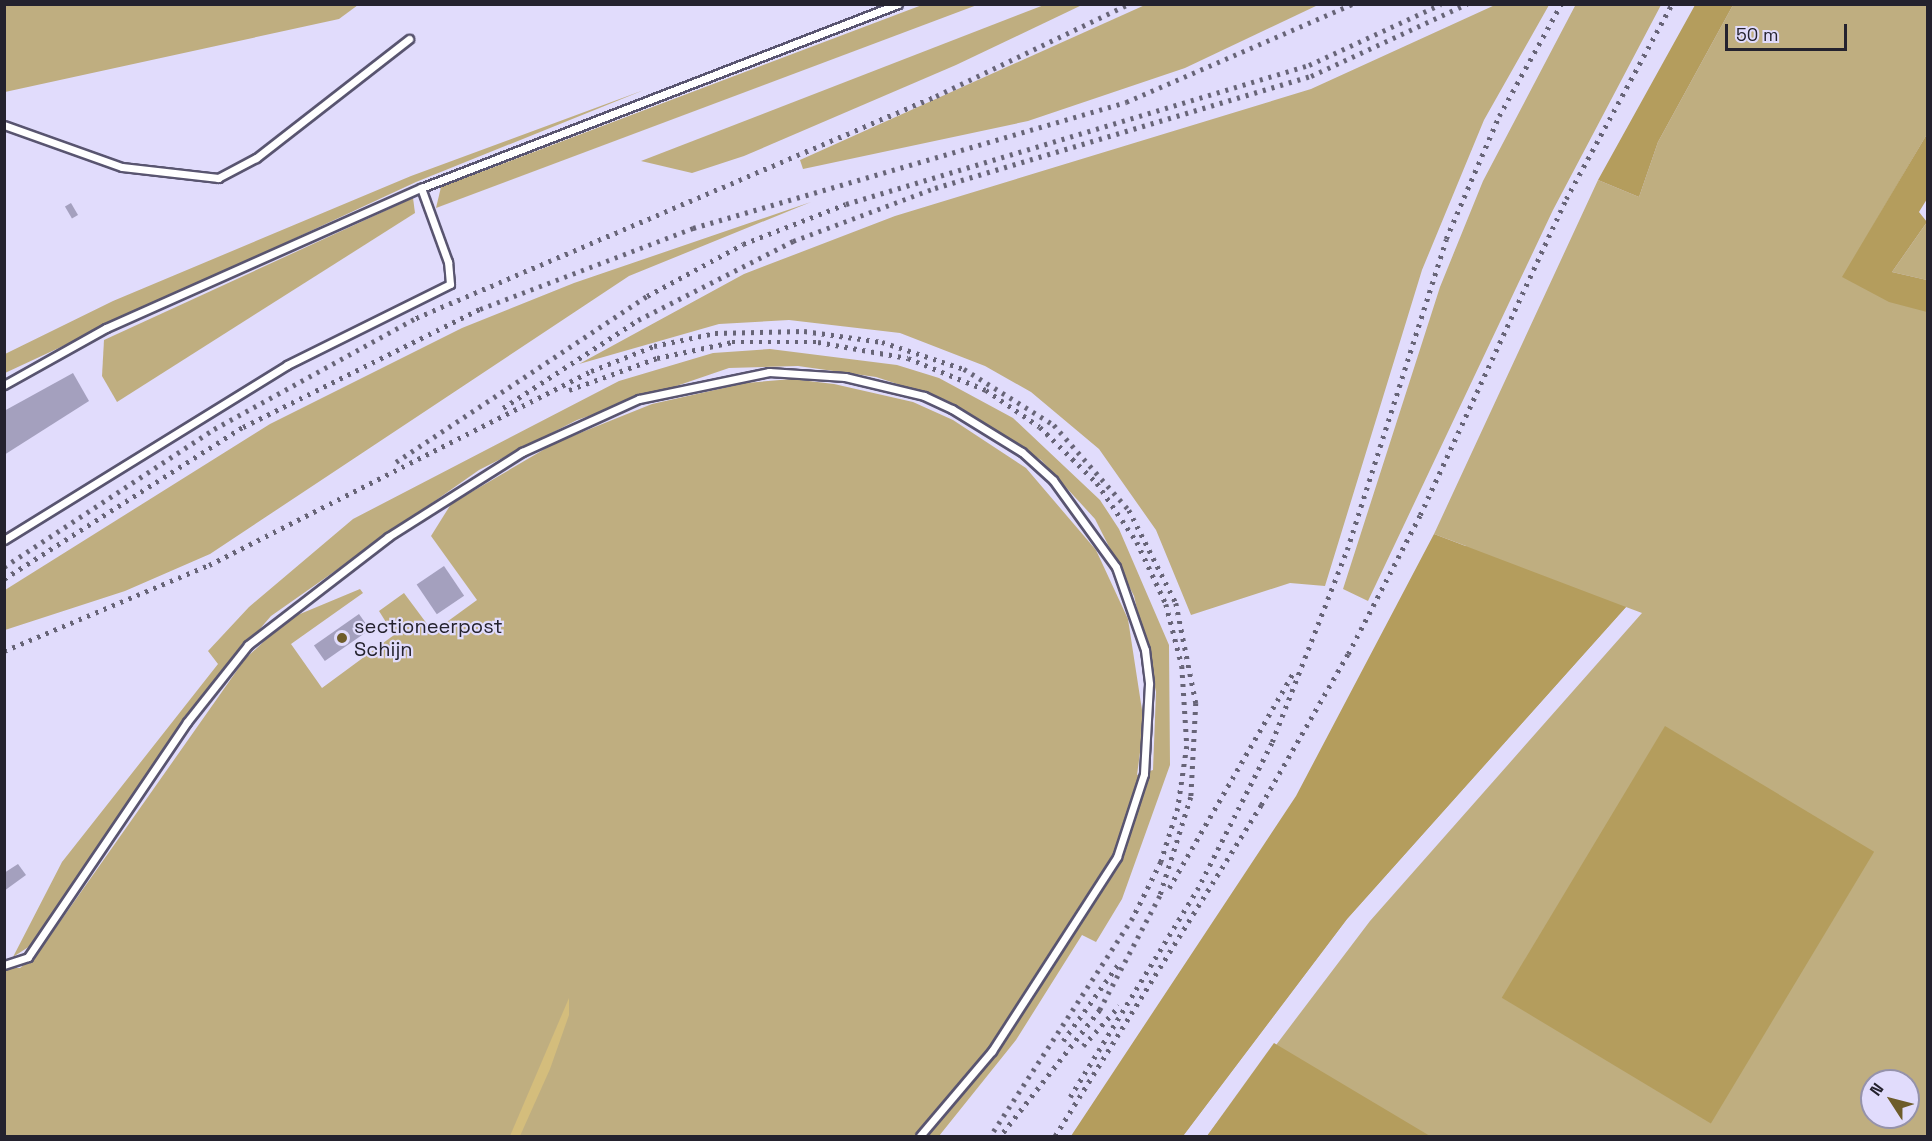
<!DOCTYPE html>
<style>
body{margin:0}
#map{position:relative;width:1932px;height:1141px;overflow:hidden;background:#e1dcfc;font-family:"Space Grotesk",sans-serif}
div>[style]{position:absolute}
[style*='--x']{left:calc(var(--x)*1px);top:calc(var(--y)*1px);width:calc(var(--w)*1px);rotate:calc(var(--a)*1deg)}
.green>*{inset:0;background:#bfae80}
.forest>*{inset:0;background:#b49d5d;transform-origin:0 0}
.water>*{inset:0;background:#d4bd7c}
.building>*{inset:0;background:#a4a0be;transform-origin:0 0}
.roads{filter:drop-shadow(2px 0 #595570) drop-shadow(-2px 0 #595570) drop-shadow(0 2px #595570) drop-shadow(0 -2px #595570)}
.service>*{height:7px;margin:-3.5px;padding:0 3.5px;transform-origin:3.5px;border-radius:3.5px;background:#fff}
.rail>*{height:4.5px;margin-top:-2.25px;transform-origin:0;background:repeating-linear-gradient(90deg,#676477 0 3px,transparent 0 9px)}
.dots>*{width:16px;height:16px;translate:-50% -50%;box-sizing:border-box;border:3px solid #e1dcfc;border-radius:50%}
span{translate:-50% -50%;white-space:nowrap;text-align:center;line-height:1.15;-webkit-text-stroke:4.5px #e1dcfc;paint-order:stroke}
.poi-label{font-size:20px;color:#24222e}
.left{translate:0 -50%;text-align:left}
.frame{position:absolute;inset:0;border:6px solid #24222e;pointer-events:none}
.north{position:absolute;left:1860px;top:1069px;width:60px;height:60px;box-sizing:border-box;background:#e1dcfc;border:2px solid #9592aa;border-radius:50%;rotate:306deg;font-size:16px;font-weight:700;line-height:24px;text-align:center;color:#24222e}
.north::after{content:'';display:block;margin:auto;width:21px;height:27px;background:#6e5c2a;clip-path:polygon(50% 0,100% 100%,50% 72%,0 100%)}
.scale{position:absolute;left:1725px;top:24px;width:122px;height:27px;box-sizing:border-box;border:3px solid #24222e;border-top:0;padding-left:8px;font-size:18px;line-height:21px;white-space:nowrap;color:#24222e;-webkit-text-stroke:4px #e1dcfc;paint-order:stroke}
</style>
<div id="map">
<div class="green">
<div style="clip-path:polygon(1576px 4px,1661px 5px,1553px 210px,1368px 601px,1343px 589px,1440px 287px,1483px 181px)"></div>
<div style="clip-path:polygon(4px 5px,5px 4px,358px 5px,339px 19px,5px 92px)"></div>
<div style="clip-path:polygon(922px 5px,977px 5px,436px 208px,441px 187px)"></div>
<div style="clip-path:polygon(1044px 5px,1082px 5px,956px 65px,744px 156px,692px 173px,641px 161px)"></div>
<div style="clip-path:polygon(1145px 5px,1318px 5px,1185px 68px,1028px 121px,803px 169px,800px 160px)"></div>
<div style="clip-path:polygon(1495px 5px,1549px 5px,1484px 120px,1422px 270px,1325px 586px,1290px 583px,1191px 615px,1156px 530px,1099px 449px,1031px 392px,985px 366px,900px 333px,789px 320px,719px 324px,579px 364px,744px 274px,895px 216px,1311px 89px)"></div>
<div style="clip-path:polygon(evenodd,1733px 5px,1927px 5px,1927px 134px,1843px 277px,1927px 291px,1927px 1136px,1207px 1136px,1370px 921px,1642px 613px,1626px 607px,1347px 919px,1183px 1136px,1124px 1136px,1466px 546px,1434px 534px,1598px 180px,1639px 197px,1658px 142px,1733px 5px,1872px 1081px,1908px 1081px,1908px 1117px,1872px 1117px,1872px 1081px)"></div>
<div style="clip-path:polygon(644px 90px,416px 182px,5px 373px,5px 354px,113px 301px,411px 176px)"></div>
<div style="clip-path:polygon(413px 198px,415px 213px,117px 402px,102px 376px,104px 340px)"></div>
<div style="clip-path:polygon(811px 202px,629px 276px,210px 554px,125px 591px,5px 630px,5px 590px,270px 424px,462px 328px,574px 283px)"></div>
<div style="clip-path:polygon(1927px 222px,1927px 280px,1892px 272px)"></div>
<div style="clip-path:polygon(770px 349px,897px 365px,939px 378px,1013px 418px,1100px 500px,1119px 529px,1169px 645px,1170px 765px,1122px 899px,1096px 942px,1082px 935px,1016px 1040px,939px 1136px,5px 1136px,5px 968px,20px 968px,38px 953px,245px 659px,288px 619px,360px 589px,363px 593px,291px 644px,322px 688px,394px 635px,379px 611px,404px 593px,433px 632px,477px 600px,431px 536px,451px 504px,555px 443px,652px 404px,746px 383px,792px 379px,834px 384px,913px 402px,953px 420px,1026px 468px,1096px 550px,1128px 619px,1144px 723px,1137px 775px,1153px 770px,1156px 692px,1134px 596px,1095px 519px,1041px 460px,946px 400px,876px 377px,798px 366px,729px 368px,577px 420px,479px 470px,271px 616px,185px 716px,30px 946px,13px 957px,62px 862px,218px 664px,208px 651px,249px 607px,353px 519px,619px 381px,713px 353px)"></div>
</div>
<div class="forest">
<div style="clip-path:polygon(1695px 5px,1733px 5px,1658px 142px,1639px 197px,1598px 180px)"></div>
<div style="clip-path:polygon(1927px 134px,1927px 199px,1919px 212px,1927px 222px,1892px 272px,1927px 280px,1927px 312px,1889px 302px,1842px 277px)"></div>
<div style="clip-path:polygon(1434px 534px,1626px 607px,1347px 919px,1183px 1136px,1071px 1136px,1296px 796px)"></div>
<div style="left:1665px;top:726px;width:244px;height:317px;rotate:31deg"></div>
<div style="clip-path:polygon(1274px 1043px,1430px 1136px,1207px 1136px)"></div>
</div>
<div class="water">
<div style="clip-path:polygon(569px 998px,569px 1015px,550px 1069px,520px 1136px,510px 1136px)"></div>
</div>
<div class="building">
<div style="left:71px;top:203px;width:14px;height:7px;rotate:60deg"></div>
<div style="clip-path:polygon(73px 373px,89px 401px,4px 455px,4px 411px)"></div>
<div style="left:444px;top:566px;width:36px;height:33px;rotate:56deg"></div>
<div style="left:359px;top:614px;width:19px;height:55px;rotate:55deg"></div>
<div style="clip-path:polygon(18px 864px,26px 875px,4px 891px,4px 873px)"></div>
</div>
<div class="roads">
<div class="service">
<div style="--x:4;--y:125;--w:125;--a:19.6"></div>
<div style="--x:122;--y:167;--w:97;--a:6.5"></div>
<div style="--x:218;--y:178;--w:43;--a:-27.8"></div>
<div style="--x:256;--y:158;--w:194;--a:-37.9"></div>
<div style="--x:4;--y:385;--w:117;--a:-29.2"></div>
<div style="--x:106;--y:328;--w:345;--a:-24"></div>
<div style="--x:421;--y:188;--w:511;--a:-21.09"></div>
<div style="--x:4;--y:540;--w:333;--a:-31.7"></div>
<div style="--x:287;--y:365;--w:182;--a:-26.4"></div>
<div style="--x:450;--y:284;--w:22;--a:-95"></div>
<div style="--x:448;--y:262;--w:79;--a:-110"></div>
<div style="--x:4;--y:965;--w:25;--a:-18"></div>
<div style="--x:28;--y:957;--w:284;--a:-55.9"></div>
<div style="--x:187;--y:722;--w:98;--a:-51.6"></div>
<div style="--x:248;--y:645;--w:177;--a:-37.6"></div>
<div style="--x:388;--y:537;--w:159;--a:-32.4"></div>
<div style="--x:522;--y:452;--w:128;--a:-24.4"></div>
<div style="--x:639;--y:399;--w:133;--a:-11.7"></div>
<div style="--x:769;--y:372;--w:76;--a:3.8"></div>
<div style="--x:845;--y:377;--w:81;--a:13.5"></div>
<div style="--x:924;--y:396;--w:31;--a:25"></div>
<div style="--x:952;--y:409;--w:82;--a:31.6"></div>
<div style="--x:1022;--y:452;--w:42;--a:42.1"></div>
<div style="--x:1053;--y:480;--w:107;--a:54.1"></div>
<div style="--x:1116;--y:567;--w:88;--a:70.7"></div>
<div style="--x:1145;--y:650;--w:34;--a:83"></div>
<div style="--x:1149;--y:684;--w:90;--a:93.2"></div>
<div style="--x:1144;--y:774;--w:87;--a:108"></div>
<div style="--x:1117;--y:857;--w:231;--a:122.8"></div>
<div style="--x:992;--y:1051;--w:111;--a:130.3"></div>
</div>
</div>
<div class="rail">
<div style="--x:569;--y:390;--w:94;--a:-20"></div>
<div style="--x:657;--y:358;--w:77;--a:-12"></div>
<div style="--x:732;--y:342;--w:86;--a:0"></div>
<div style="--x:818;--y:342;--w:91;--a:10.1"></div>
<div style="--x:908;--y:358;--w:84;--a:22.3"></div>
<div style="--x:986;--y:390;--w:65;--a:34.4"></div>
<div style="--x:1040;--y:427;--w:80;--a:44.5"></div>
<div style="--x:1097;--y:483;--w:71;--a:55.9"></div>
<div style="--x:1137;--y:542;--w:68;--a:64.9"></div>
<div style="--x:1166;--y:604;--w:64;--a:75.5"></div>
<div style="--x:1182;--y:666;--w:80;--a:86.4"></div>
<div style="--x:1187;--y:746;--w:63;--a:98.3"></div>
<div style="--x:1178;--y:808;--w:57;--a:107.5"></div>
<div style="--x:1161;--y:862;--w:63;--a:116.6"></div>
<div style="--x:1133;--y:918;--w:260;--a:123.1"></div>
<div style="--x:503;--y:408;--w:161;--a:-33.1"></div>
<div style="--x:638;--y:320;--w:174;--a:-27"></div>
<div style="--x:793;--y:241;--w:152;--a:-20.5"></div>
<div style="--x:935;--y:188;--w:392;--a:-16.6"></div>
<div style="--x:1311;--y:76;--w:172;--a:-24.8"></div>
<div style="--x:396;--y:462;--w:301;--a:-33.5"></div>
<div style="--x:647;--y:296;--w:109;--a:-28.4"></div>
<div style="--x:743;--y:244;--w:110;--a:-21.2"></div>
<div style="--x:846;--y:204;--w:483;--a:-16.7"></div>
<div style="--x:1309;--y:65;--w:145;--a:-24.8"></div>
<div style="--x:4;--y:567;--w:251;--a:-33.3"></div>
<div style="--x:214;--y:429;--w:230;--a:-28.8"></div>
<div style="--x:416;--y:318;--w:565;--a:-23.12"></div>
<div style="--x:936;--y:96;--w:214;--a:-25.5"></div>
<div style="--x:4;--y:579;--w:283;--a:-32.5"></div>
<div style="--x:243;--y:427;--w:265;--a:-26.5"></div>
<div style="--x:480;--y:309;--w:228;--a:-20.8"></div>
<div style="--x:693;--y:228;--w:451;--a:-16.2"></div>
<div style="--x:1126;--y:102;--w:246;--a:-23.4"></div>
<div style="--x:4;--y:651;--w:222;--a:-22.8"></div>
<div style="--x:209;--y:565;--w:428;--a:-26.9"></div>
<div style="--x:591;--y:371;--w:68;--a:-21.6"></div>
<div style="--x:654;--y:346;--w:62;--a:-12"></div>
<div style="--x:715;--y:333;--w:89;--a:-1.3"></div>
<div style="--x:804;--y:331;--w:79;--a:8"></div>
<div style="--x:882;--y:342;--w:86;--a:18.2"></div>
<div style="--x:964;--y:369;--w:106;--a:31.9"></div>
<div style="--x:1054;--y:425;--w:113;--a:48.6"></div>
<div style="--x:1129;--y:510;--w:104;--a:63.2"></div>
<div style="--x:1176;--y:603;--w:102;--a:78.7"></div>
<div style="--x:1196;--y:703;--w:94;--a:93"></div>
<div style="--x:1191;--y:797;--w:104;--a:107.4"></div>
<div style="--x:1160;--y:896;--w:129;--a:117.8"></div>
<div style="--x:1100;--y:1010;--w:160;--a:128.2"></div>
<div style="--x:1169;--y:888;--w:248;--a:-60"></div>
<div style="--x:1063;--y:1041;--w:96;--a:-54.3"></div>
<div style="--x:1083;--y:1046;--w:54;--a:-48"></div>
<div style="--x:1070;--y:1097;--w:243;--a:-58.5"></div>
<div style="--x:1197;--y:890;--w:166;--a:-63.1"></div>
<div style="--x:1272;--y:742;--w:206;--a:-68.7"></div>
<div style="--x:1347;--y:550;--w:326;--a:-72.3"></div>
<div style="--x:1446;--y:239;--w:134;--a:-66.7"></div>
<div style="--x:1499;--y:116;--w:128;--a:-61"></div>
<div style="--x:1055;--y:1136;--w:390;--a:-58.1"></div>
<div style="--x:1261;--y:805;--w:174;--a:-60.1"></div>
<div style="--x:1348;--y:654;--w:157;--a:-62.6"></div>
<div style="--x:1420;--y:515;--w:348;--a:-65.2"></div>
<div style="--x:1566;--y:199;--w:222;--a:-61.5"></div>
</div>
<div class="dots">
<div style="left:342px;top:638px;background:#6e5c2a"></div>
</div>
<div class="poi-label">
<span class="left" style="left:354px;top:638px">sectioneerpost<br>Schijn</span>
</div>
<div class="frame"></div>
<div class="north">N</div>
<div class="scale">50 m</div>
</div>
